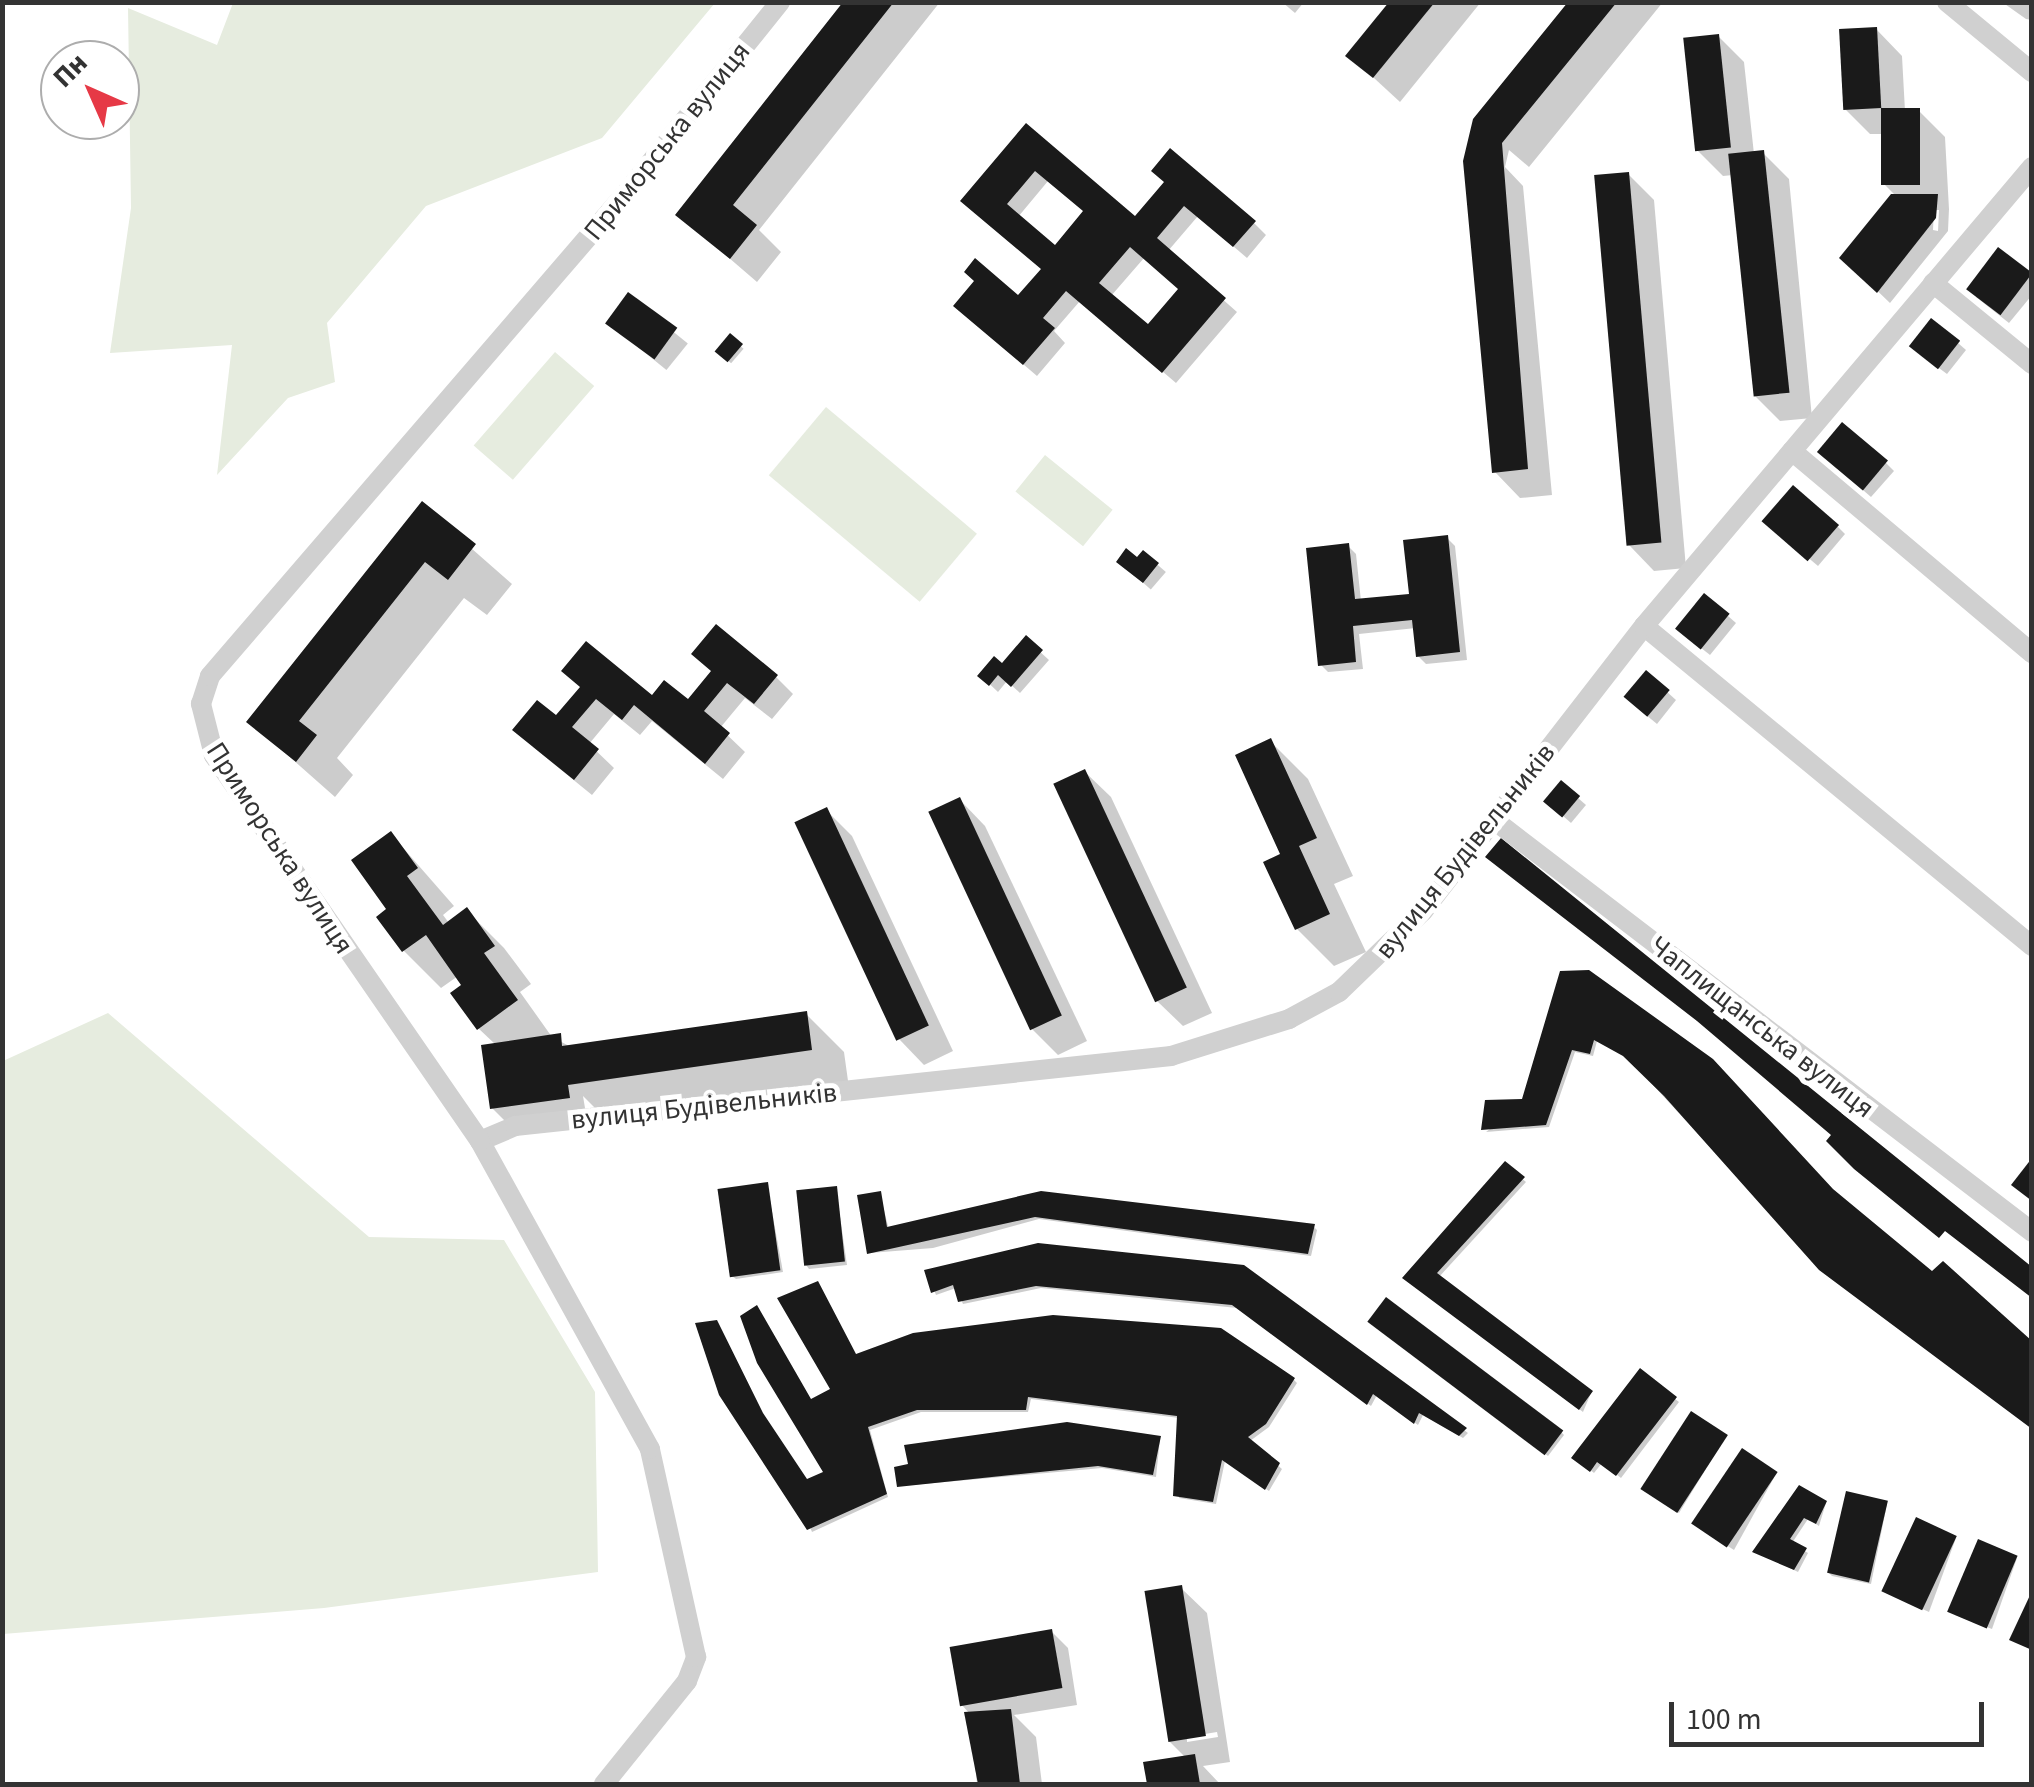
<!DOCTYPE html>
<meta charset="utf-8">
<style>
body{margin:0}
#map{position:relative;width:2034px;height:1787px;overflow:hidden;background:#fff;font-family:"Source Sans 3",sans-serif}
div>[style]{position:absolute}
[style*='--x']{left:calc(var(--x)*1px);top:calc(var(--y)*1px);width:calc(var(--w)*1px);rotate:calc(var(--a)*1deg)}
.green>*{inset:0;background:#e6ecdf;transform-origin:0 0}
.shadow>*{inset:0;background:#0003;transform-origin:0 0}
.building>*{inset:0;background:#1a1a1a;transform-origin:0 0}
.minor>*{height:20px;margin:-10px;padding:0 10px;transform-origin:10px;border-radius:10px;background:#d0d0d0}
span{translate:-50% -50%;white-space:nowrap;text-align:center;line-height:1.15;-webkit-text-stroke:10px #fff;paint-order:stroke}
.street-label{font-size:28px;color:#333}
.frame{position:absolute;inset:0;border:5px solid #333;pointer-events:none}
.north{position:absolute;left:40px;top:40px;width:100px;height:100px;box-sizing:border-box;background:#fff;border:2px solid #adadad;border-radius:50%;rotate:315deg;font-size:28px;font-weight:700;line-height:40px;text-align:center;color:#333}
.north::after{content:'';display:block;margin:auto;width:35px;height:45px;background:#e63946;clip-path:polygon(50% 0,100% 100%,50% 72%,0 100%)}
.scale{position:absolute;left:1669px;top:1702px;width:315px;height:45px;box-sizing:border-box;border:5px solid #333;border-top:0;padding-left:12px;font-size:30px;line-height:35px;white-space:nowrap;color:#333;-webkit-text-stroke:8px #fff;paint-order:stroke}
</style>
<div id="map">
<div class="green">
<div style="clip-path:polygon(233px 3px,233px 2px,715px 3px,602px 138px,426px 206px,327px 323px,335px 382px,288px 398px,217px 475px,232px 345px,110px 353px,131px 208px,128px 8px,217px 45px)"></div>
<div style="left:555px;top:352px;width:52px;height:124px;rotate:41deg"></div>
<div style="left:826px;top:407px;width:197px;height:89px;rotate:40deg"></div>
<div style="left:1045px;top:455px;width:87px;height:47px;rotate:39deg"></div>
<div style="clip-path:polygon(108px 1013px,369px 1237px,504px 1240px,595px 1392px,598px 1572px,324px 1608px,3px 1634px,3px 1061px)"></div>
</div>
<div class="shadow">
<div style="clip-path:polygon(846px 2px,940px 2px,759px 230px,781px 252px,757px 282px,678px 214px)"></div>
<div style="clip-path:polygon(1282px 2px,1304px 2px,1295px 13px)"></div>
<div style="clip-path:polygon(1392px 2px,1481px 2px,1400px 102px,1349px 55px)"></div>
<div style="clip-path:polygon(1571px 2px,1663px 2px,1529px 167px,1509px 150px,1505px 167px,1523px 186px,1552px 495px,1520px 498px,1495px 472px,1466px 161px)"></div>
<div style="clip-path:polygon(2002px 2px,2032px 2px,2032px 20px,2026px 19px)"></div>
<div style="clip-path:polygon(evenodd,1877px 30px,1902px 56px,1905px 111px,1919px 111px,1945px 137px,1949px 209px,1948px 231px,1890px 303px,1843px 258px,1894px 194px,1884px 184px,1884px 134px,1870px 134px,1845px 109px,1877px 30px,1934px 210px,1939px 210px,1938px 231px,1933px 230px,1934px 210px)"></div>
<div style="clip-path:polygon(1719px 37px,1744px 62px,1754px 154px,1763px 153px,1789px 179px,1812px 418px,1780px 421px,1754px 395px,1733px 175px,1723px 176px,1697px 150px)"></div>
<div style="clip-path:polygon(evenodd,1027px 127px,1135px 220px,1167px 183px,1254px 223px,1266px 235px,1247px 258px,1198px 216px,1168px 251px,1237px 312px,1176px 383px,1080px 301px,1054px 331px,1065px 343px,1037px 376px,969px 318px,1018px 298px,1043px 270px,976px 213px,1027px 127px,1048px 181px,1086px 212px,1056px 248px,1018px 217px,1048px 181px,1027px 127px,1144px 258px,1181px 290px,1148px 328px,1111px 296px,1144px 258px)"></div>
<div style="clip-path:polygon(1628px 174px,1654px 200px,1686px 568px,1654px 571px,1629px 545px)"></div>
<div style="clip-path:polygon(1999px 250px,2032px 276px,2032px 295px,2009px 323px,1976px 297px)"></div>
<div style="left:628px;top:295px;width:77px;height:34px;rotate:39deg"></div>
<div style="left:730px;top:337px;width:18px;height:19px;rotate:41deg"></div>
<div style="clip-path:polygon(1958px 343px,1966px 350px,1947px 374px,1920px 354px)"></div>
<div style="clip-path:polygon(1827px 459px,1886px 463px,1894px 471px,1871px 497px)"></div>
<div style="clip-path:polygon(422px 505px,512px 584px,487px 615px,464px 598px,337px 758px,353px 775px,335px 797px,249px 721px)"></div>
<div style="clip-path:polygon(1838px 527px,1845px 534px,1818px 566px,1773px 528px)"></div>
<div style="clip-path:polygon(1447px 538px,1455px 546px,1467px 660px,1426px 664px,1418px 656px,1416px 628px,1359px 634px,1363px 669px,1328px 672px,1320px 664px,1348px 546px,1356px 554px,1361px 601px,1411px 596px)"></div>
<div style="left:1144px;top:553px;width:29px;height:23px;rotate:41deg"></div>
<div style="clip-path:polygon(1728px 616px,1736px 623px,1710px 655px,1686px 636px)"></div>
<div style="clip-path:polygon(1026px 639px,1049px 660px,1020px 693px,1007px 681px,998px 692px,980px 675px,1003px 667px)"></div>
<div style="clip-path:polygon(713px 673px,776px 677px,793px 694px,772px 719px,745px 698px,720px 728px,745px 752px,723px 779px,652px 721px,640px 735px,614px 714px,589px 744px,614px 768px,592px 795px,533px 747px,582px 688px,688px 703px)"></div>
<div style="clip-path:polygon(1646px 673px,1676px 700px,1657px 724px,1634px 705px)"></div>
<div style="clip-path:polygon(1270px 741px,1308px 779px,1353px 876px,1334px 884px,1366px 952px,1334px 966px,1297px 929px)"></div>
<div style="clip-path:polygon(1085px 772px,1111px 797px,1212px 1013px,1183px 1026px,1157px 1001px)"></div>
<div style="clip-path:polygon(1578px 798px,1586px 805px,1571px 823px,1554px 808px)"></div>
<div style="clip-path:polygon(960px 800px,985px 826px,1087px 1041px,1058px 1055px,1032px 1029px)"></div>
<div style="clip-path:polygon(826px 810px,852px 836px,953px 1051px,924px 1065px,899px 1039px)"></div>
<div style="clip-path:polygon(391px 834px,454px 906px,443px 915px,449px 923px,467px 911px,504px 948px,531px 984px,520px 992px,552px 1037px,571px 1047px,806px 1014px,844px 1052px,849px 1088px,608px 1121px,583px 1096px,586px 1114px,509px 1125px,492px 1108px,496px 1045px,478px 1028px,465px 985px,458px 976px,441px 988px,404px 951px,390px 910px)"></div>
<div style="clip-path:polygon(1562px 973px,1833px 1192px,1932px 1274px,1826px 1273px,1629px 1059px,1597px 1041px,1593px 1056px,1575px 1052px,1549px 1127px,1486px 1132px,1524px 1102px)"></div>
<div style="clip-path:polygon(1505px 1164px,1526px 1182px,1439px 1277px,1591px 1393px,1583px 1412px,1409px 1281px)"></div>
<div style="clip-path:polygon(767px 1184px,783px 1272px,736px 1279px,732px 1276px)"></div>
<div style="clip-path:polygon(836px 1189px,847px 1265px,809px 1269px,806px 1265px)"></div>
<div style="clip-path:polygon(1041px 1193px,1314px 1227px,1317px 1230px,1311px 1256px,1039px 1219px,933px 1248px,870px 1253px,880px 1194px,889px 1230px)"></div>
<div style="clip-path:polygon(1243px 1267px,1468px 1433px,1463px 1438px,1423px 1415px,1418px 1425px,1377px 1395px,1371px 1406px,1237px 1308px,1041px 1288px,963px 1304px,956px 1288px,936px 1295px,927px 1272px)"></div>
<div style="clip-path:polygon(1373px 1324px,1561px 1432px,1564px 1435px,1548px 1456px)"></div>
<div style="clip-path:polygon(857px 1356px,1294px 1380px,1297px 1383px,1269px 1427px,1250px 1441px,1282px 1469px,1269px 1491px,1225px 1461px,1216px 1504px,1179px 1498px,1179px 1418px,1031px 1399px,1028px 1412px,921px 1412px,870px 1430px,888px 1497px,812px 1532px,765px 1419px,808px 1482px,827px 1473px,812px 1402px,833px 1389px)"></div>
<div style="clip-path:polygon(1640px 1372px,1679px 1402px,1621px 1478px,1602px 1463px,1594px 1473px,1574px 1457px)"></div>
<div style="clip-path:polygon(1726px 1436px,1679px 1513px,1644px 1490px)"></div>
<div style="clip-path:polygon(1160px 1439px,1156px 1477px,1102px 1468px,900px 1486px)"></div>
<div style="clip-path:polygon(1776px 1474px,1734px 1550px,1698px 1527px)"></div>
<div style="clip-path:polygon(1826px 1503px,1819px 1526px,1808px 1519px,1792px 1543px,1808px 1553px,1798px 1572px,1755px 1551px)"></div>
<div style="clip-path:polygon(1887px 1504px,1871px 1584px,1832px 1576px,1828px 1572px)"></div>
<div style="clip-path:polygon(1956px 1538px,1929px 1612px,1890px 1594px)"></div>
<div style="clip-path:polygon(2017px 1558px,1992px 1629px,1955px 1615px)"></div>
<div style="clip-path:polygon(evenodd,1181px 1588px,1207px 1613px,1230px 1762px,1203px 1766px,1220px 1784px,1149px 1784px,1146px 1764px,1186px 1758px,1169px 1741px,1181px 1588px,1217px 1732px,1218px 1737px,1187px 1742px,1187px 1737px,1217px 1732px)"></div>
<div style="clip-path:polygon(1051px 1631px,1068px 1648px,1077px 1705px,1014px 1715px,1036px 1737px,1042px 1784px,977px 1784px,970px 1714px,961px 1704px)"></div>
</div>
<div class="building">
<div style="clip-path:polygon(843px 2px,894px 2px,733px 205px,757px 225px,730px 259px,675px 215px)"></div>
<div style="clip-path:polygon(1389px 2px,1435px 2px,1373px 78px,1345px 56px)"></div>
<div style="clip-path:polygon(1568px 2px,1617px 2px,1502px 143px,1528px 469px,1492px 473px,1463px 161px,1473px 119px)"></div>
<div style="left:1877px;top:27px;width:81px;height:38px;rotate:87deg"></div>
<div style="left:1719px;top:34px;width:114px;height:36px;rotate:84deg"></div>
<div style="left:1920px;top:108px;width:77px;height:39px;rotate:90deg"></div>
<div style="clip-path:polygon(evenodd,1026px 123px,1135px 216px,1164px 182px,1151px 171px,1170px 148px,1256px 221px,1233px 247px,1184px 206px,1157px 238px,1226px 298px,1162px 373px,1066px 291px,1043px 318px,1055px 328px,1023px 365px,953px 306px,974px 281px,964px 272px,975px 258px,1018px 295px,1041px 269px,960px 201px,1026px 123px,1035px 171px,1083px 211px,1055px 245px,1007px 204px,1035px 171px,1026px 123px,1130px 247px,1178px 289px,1148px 324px,1099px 283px,1130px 247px)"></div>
<div style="left:1764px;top:150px;width:244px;height:36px;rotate:84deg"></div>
<div style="left:1629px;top:172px;width:372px;height:35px;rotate:85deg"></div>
<div style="clip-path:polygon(1891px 194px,1938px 194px,1936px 218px,1877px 293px,1839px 258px)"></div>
<div style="left:1998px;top:247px;width:43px;height:53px;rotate:37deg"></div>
<div style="left:628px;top:292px;width:61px;height:39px;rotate:36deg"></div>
<div style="left:1931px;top:318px;width:37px;height:36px;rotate:38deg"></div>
<div style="left:730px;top:333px;width:17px;height:24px;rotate:40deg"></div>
<div style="left:1842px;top:422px;width:60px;height:39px;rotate:40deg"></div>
<div style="left:1793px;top:485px;width:61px;height:48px;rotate:41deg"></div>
<div style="clip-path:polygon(422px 501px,476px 544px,448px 580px,425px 562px,299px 721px,317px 735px,296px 762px,246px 722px)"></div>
<div style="clip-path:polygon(1448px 535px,1460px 652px,1416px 657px,1412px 620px,1353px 626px,1356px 662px,1318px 666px,1306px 548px,1349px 543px,1355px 599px,1409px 594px,1403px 540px)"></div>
<div style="clip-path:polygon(1126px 548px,1137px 557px,1143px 550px,1159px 563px,1143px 583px,1116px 562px)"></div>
<div style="left:1704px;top:593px;width:33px;height:46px;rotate:39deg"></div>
<div style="clip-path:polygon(716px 624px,778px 675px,754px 704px,727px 683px,704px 711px,730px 733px,705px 764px,634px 705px,622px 720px,596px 699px,572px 727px,599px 749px,574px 780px,512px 730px,537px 700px,556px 715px,580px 687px,561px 671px,586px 641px,652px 695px,664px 680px,688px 699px,711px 671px,691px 654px)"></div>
<div style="clip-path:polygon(1026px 635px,1043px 650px,1011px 687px,998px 675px,989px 686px,977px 676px,994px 656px,1002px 663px)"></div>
<div style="left:1646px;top:670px;width:31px;height:35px;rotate:40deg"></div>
<div style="clip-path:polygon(1271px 738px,1317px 838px,1299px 846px,1330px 914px,1295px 930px,1263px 862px,1280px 854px,1235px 755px)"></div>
<div style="left:1085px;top:769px;width:241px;height:35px;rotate:65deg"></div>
<div style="left:1561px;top:780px;width:25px;height:28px;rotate:40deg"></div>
<div style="left:960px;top:797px;width:241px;height:35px;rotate:65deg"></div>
<div style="left:827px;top:807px;width:241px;height:36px;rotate:65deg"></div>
<div style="clip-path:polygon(391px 831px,418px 868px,407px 876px,443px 925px,467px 907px,495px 946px,484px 953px,518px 1000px,477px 1030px,450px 993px,461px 985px,426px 935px,402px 952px,376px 917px,386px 909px,351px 860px)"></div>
<div style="clip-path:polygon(1501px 838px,2032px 1267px,2032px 1298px,1945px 1231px,1939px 1238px,1854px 1169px,1826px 1141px,1831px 1135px,1697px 1021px,1485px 857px)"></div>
<div style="clip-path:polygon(1589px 970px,1713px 1059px,1833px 1189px,1932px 1271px,1943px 1261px,2032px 1341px,2032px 1429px,1819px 1270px,1664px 1096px,1623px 1056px,1594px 1040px,1590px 1054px,1572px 1050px,1546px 1125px,1481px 1130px,1485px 1100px,1522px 1099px,1560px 971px)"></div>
<div style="clip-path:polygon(807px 1011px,812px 1050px,568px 1085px,570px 1098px,490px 1109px,481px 1045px,561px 1033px,562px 1046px)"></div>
<div style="clip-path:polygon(2032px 1158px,2032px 1201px,2011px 1185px)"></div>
<div style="clip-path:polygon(1505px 1161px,1525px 1177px,1437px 1273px,1593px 1391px,1579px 1410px,1402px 1278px)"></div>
<div style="left:768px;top:1182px;width:89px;height:51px;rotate:82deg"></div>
<div style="left:837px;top:1186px;width:76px;height:41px;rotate:84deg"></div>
<div style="clip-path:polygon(881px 1191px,887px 1227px,1041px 1191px,1315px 1224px,1308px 1254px,1035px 1217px,867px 1254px,857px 1195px)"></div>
<div style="clip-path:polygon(1038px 1243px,1244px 1265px,1467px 1428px,1459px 1436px,1419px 1413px,1414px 1424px,1373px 1394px,1367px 1405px,1232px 1305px,1036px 1286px,958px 1302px,953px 1285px,931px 1293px,924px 1270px)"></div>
<div style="clip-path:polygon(818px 1281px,856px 1354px,913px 1333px,1053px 1315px,1221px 1328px,1295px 1378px,1266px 1424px,1248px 1437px,1280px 1463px,1265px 1490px,1222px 1460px,1213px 1502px,1173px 1496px,1177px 1416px,1028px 1397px,1026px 1410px,917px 1410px,868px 1427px,887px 1494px,807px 1530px,719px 1395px,695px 1323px,717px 1320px,763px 1413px,807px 1479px,823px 1472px,757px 1363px,740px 1316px,757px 1305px,811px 1399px,830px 1389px,777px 1298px)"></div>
<div style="left:1386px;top:1297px;width:222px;height:31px;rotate:37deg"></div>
<div style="clip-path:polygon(1640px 1368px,1677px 1397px,1616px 1476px,1597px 1462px,1590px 1472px,1571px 1458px)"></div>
<div style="left:1691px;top:1411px;width:44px;height:93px;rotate:33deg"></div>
<div style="clip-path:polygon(1067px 1422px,1161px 1436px,1153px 1475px,1098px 1466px,897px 1487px,894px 1467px,908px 1464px,904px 1445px)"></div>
<div style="left:1742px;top:1448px;width:43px;height:91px;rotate:34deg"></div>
<div style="clip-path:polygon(1799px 1485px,1827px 1501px,1816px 1524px,1804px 1518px,1790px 1539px,1807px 1548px,1794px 1570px,1752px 1552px)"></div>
<div style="left:1846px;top:1491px;width:43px;height:84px;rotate:13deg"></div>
<div style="left:1916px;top:1517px;width:45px;height:82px;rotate:25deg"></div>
<div style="left:1978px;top:1539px;width:43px;height:79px;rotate:23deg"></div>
<div style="left:1182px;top:1585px;width:153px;height:38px;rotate:81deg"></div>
<div style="clip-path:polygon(2032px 1591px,2032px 1650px,2009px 1640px)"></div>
<div style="left:1052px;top:1629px;width:60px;height:104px;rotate:80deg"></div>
<div style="clip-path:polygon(1011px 1709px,1020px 1784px,978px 1784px,964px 1712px)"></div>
<div style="clip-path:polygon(1195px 1754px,1200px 1784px,1147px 1784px,1143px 1762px)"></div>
</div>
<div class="minor">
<div style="--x:1947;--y:2;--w:110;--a:39.5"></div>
<div style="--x:1933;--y:283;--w:128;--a:39.3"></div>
<div style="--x:1792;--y:451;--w:314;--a:40.1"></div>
<div style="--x:1644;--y:626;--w:503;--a:39.51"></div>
<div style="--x:1494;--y:820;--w:678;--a:37.44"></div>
<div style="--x:480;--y:1141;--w:38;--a:-23"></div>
<div style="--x:515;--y:1126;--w:660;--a:-6.09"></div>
<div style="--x:1171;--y:1056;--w:124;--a:-17.4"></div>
<div style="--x:1289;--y:1019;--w:57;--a:-28.4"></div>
<div style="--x:1339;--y:992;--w:117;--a:-44"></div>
<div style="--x:1423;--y:911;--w:361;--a:-52.2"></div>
<div style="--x:1644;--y:626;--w:601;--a:-49.79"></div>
<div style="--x:604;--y:1784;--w:132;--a:-51.1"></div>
<div style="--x:687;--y:1681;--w:26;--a:-69"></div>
<div style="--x:696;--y:1657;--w:213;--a:-102.5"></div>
<div style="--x:650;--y:1449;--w:352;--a:-118.9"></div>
<div style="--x:480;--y:1141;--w:469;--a:-124.6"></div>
<div style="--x:214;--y:755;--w:53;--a:-104.3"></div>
<div style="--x:201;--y:704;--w:29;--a:-72"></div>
<div style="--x:210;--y:676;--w:637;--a:-49.26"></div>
<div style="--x:626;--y:193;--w:245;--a:-51.1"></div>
</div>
<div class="street-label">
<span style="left:667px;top:141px;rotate:-51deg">Приморська вулиця</span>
<span style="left:280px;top:848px;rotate:57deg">Приморська вулиця</span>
<span style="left:1465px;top:851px;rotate:-51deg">вулиця Будівельників</span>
<span style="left:1762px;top:1027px;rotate:38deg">Чаплищанська вулиця</span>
<span style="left:704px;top:1106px;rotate:-6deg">вулиця Будівельників</span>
</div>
<div class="frame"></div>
<div class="north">Пн</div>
<div class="scale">100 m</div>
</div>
